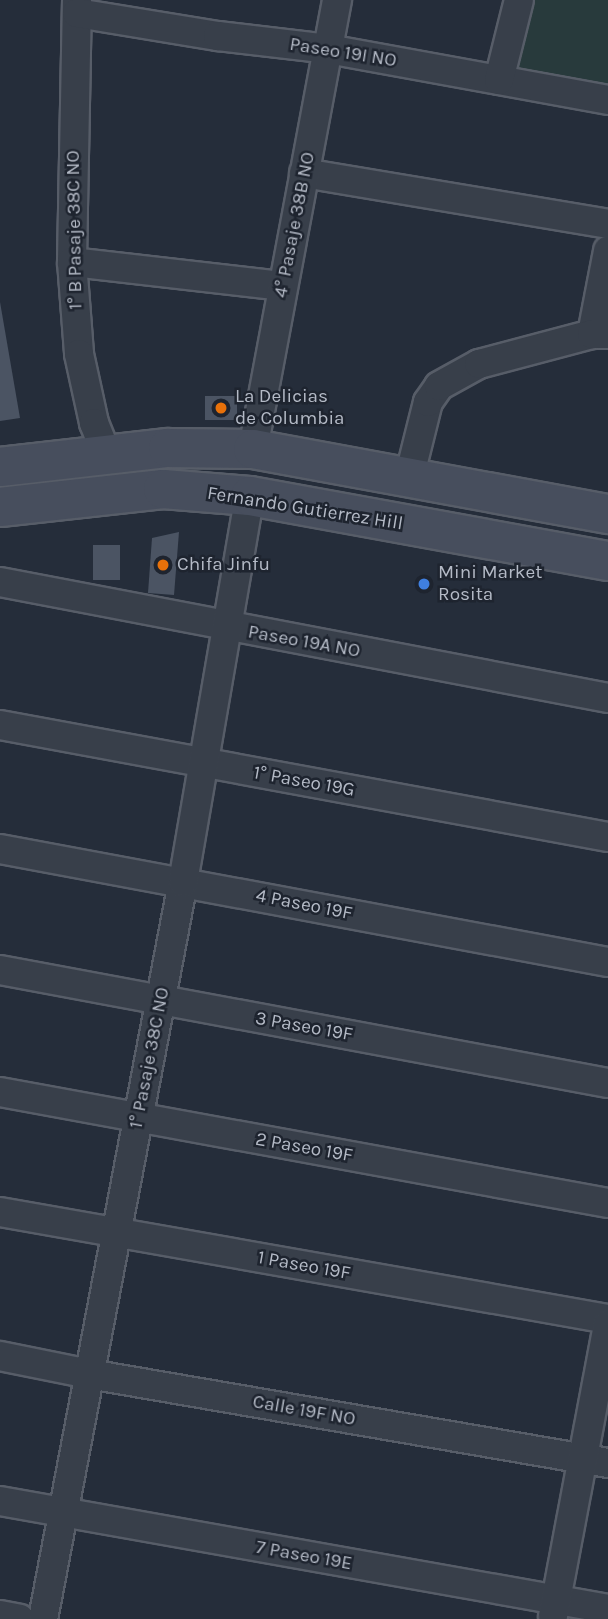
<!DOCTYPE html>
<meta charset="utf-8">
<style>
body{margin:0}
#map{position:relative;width:608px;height:1619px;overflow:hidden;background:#252d3a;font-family:Karla,sans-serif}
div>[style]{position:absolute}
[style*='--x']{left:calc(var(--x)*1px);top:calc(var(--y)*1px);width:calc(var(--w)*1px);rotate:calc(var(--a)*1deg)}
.green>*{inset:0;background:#283a3c}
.building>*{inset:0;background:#4b5463;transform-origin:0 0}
.roads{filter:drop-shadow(2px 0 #575d68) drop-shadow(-2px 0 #575d68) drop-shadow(0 2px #575d68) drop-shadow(0 -2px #575d68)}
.street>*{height:28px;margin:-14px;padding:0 14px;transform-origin:14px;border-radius:14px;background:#383f4a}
.secondary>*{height:38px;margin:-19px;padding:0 19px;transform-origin:19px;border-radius:19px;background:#474e5d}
.dots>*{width:19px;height:19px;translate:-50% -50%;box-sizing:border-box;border:4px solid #1e242f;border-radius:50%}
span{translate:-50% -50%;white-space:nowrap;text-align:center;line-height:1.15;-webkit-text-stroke:5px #1e242f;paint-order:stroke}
.street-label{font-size:19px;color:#b4bac6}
.poi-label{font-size:19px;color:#b4bac6}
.left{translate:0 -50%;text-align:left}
</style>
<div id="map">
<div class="green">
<div style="clip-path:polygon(524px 0,608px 0,608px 88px,509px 70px)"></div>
</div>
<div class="building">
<div style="clip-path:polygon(0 302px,20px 418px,0 421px)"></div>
<div style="left:237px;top:396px;width:24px;height:32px;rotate:90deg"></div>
<div style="clip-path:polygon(179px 532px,174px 595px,148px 593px,152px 538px)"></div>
<div style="left:93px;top:545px;width:27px;height:35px"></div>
</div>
<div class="roads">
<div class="street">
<div style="--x:77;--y:0;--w:262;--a:91.1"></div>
<div style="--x:72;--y:262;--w:92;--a:85.6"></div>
<div style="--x:79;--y:354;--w:71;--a:77.7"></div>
<div style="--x:94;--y:423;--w:35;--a:68"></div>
<div style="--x:77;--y:13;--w:143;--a:9.3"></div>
<div style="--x:218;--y:36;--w:111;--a:6.7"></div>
<div style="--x:328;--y:49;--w:285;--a:10.3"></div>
<div style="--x:499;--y:80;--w:82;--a:-76"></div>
<div style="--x:304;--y:173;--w:308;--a:9.5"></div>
<div style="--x:72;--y:262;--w:212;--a:6.5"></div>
<div style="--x:592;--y:334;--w:85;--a:-79.1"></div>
<div style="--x:253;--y:449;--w:457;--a:-79.4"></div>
<div style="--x:409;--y:478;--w:78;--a:-76"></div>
<div style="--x:428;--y:402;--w:19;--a:-55"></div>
<div style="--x:439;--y:386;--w:46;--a:-28.8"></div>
<div style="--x:479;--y:364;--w:117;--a:-14.9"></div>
<div style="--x:592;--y:334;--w:16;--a:0"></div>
<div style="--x:0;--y:582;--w:619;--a:10.8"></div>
<div style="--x:0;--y:725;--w:618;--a:10.44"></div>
<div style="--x:0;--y:849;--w:618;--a:10.53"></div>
<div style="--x:0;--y:970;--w:618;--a:10.53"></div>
<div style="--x:0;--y:1092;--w:618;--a:10.35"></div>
<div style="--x:0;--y:1212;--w:617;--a:9.98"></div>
<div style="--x:0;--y:1356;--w:91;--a:11.4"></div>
<div style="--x:89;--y:1374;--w:527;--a:9.73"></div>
<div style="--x:0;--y:1501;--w:618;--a:10.07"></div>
<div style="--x:0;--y:1615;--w:20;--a:11"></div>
<div style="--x:553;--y:1616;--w:297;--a:-79.3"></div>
<div style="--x:43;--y:1619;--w:750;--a:-79.24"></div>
<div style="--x:183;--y:882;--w:392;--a:-80.2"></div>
</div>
<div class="secondary">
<div style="--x:0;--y:467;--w:169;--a:-6.5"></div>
<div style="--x:168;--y:448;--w:85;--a:0.7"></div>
<div style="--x:253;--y:449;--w:361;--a:10.4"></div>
<div style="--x:0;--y:507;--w:164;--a:-6.3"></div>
<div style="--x:163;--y:489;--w:87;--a:4.6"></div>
<div style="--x:250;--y:496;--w:364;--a:10.3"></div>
</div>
</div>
<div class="dots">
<div style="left:221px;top:408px;background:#e8710a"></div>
<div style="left:163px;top:565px;background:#e8710a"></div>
<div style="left:424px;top:584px;background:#3f7fe0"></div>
</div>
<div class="street-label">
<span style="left:343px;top:53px;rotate:9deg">Paseo 19I NO</span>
<span style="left:295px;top:225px;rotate:-79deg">4° Pasaje 38B NO</span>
<span style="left:75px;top:230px;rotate:-91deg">1° B Pasaje 38C NO</span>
<span style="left:305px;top:509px;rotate:9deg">Fernando Gutierrez Hill</span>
<span style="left:304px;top:642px;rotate:10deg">Paseo 19A NO</span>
<span style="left:304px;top:782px;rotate:10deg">1° Paseo 19G</span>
<span style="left:304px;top:905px;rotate:11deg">4 Paseo 19F</span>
<span style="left:304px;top:1027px;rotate:10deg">3 Paseo 19F</span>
<span style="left:150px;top:1058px;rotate:-79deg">1° Pasaje 38C NO</span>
<span style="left:304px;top:1148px;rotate:10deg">2 Paseo 19F</span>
<span style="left:304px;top:1266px;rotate:10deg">1 Paseo 19F</span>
<span style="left:304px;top:1411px;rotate:10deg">Calle 19F NO</span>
<span style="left:304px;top:1556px;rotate:10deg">7 Paseo 19E</span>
</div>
<div class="poi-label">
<span class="left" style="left:235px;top:408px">La Delicias<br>de Columbia</span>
<span class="left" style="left:177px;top:565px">Chifa Jinfu</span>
<span class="left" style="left:438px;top:584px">Mini Market<br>Rosita</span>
</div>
</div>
